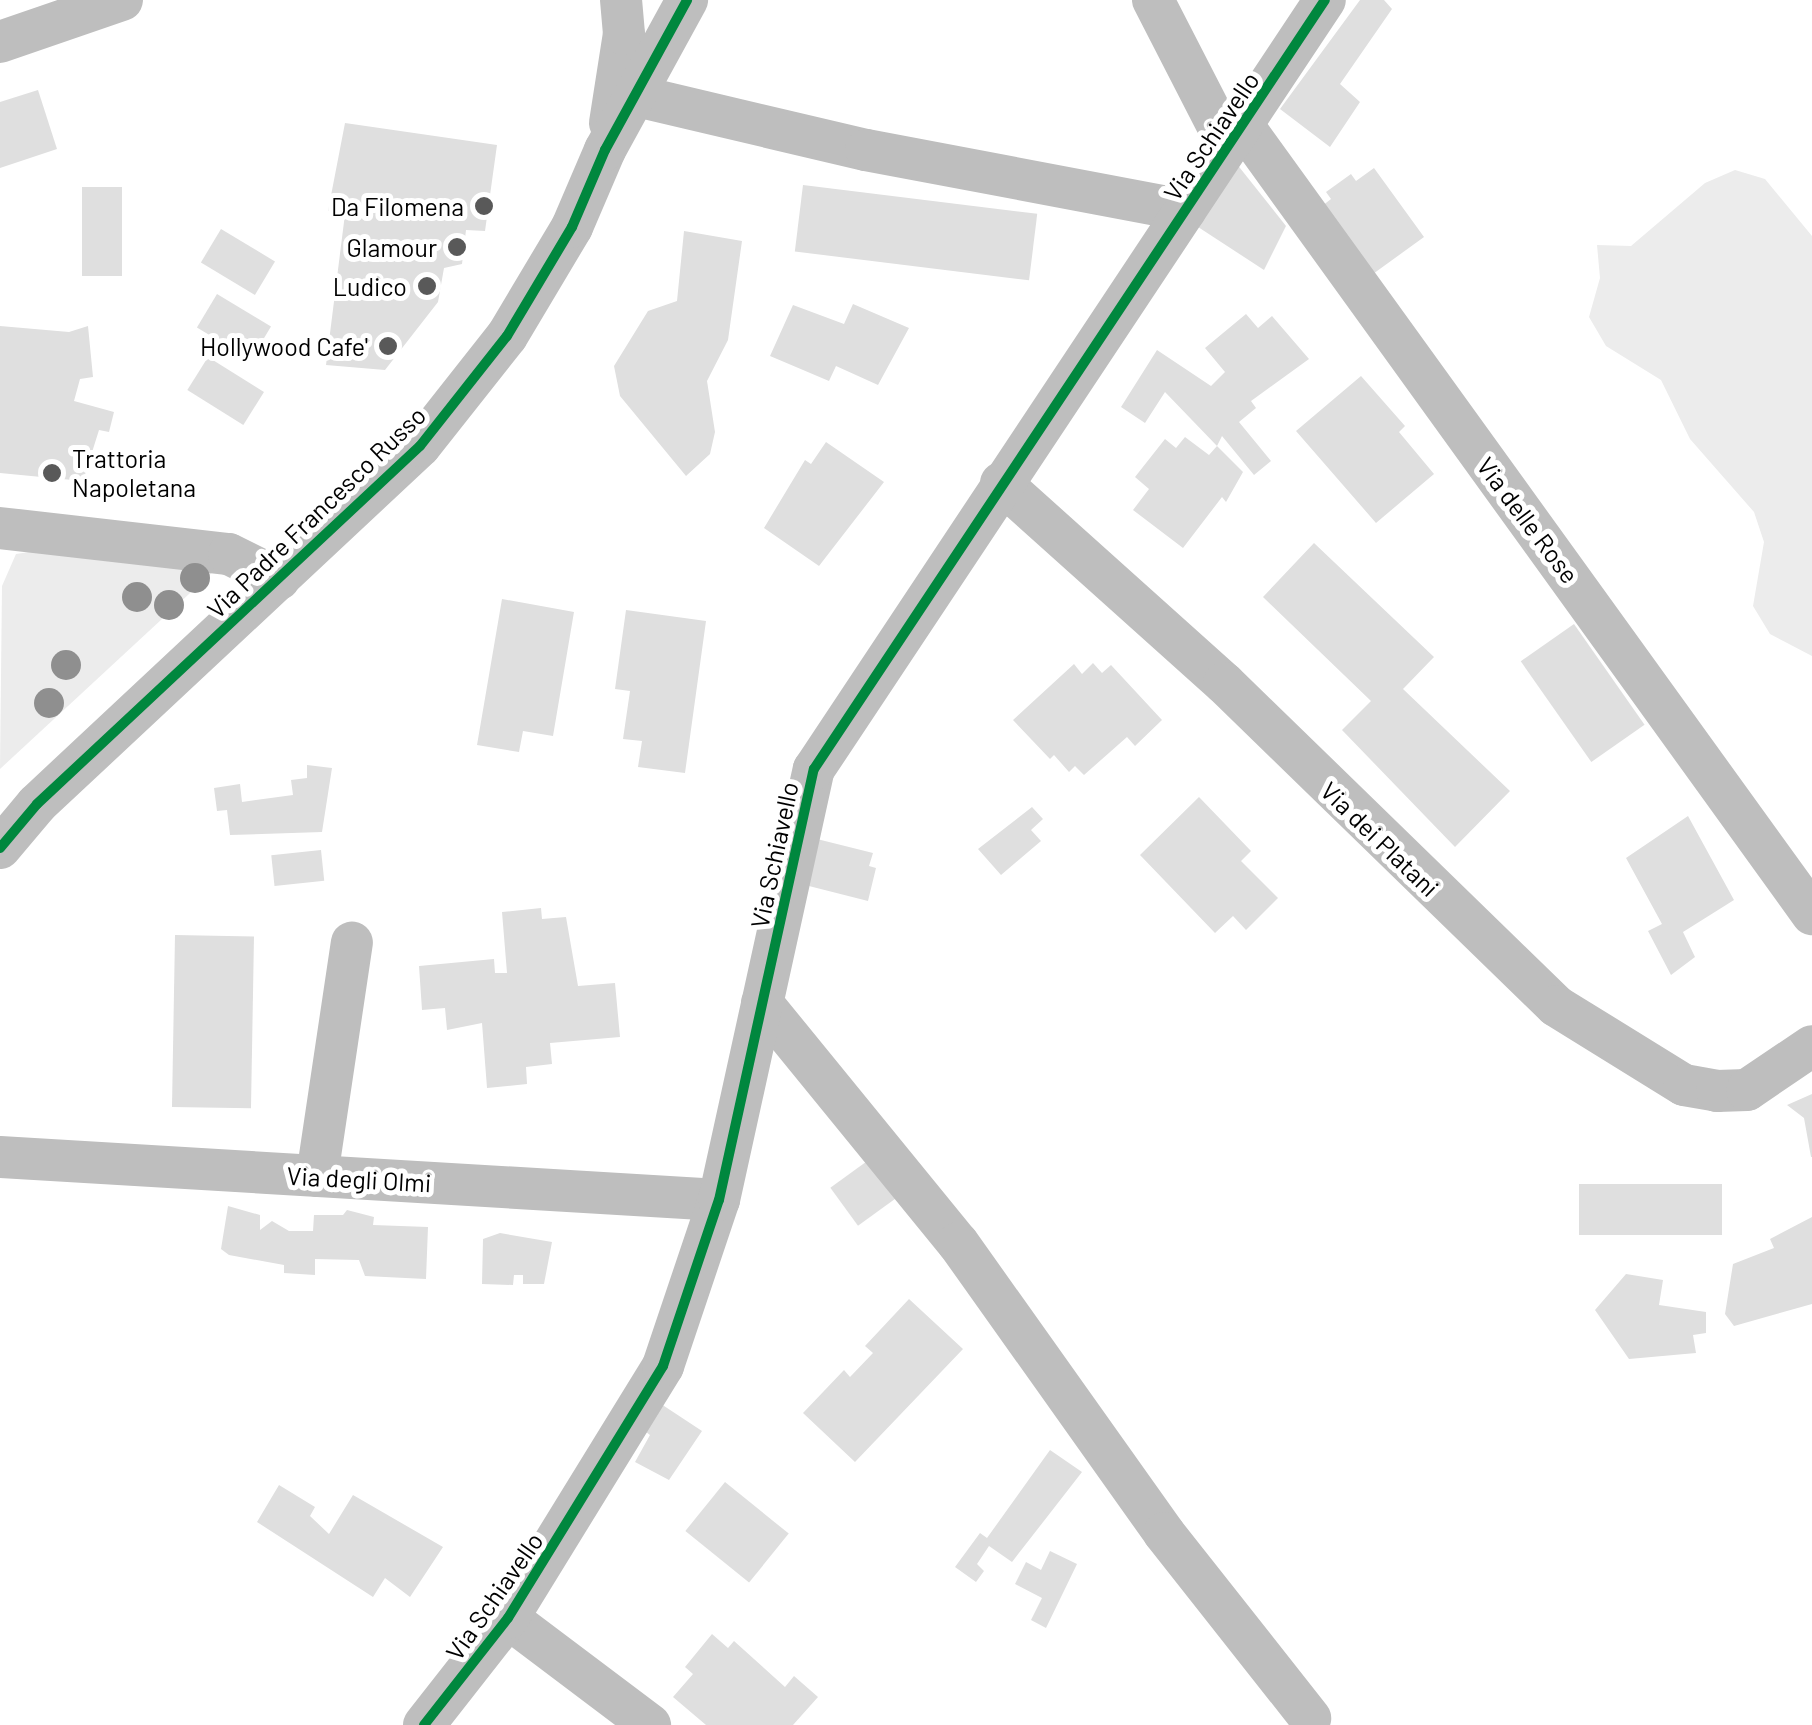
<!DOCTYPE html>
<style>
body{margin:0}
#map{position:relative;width:1812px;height:1725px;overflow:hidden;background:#fff;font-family:Barlow,sans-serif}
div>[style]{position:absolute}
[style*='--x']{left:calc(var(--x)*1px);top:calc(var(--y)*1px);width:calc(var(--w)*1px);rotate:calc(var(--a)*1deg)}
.green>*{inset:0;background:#ececec}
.building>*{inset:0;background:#dfdfdf;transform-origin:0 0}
.minor>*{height:42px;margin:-21px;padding:0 21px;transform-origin:21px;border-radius:21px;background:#bebebe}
.cycleway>*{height:10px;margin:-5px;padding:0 5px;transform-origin:5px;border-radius:5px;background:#00873e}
.trees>*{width:30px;height:30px;margin:-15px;border-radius:50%;background:#8f8f8f}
.dots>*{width:28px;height:28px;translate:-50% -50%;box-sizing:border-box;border:5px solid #fff;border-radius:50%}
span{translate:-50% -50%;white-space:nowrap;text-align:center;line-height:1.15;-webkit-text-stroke:10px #fff;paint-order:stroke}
.street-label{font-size:25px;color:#000}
.poi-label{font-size:25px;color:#000}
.right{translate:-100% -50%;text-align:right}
.left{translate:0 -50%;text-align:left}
</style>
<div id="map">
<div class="green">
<div style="clip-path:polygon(1735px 170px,1765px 179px,1812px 236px,1812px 656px,1770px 634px,1753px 606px,1764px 542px,1754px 512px,1690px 439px,1661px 380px,1606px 346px,1589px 317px,1600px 278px,1597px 245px,1631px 246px,1705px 183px)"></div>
<div style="clip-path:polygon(43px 550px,216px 569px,0 769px,2px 586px,16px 554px)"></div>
</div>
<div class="building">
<div style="clip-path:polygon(1360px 0,1384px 0,1392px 9px,1340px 84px,1360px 102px,1330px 147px,1280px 109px)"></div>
<div style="clip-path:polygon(38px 90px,57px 149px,0 168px,0 102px)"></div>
<div style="clip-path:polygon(345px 123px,497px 145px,485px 231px,466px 230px,462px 264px,444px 268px,438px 302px,385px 370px,326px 365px,345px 214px,328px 211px)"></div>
<div style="clip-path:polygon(1236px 163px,1286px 226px,1264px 270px,1195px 225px)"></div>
<div style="clip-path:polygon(1374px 168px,1424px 237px,1366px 279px,1317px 210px,1331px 199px,1326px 192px,1351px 174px,1356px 181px)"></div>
<div style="left:803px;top:185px;width:236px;height:67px;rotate:7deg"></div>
<div style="left:82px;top:187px;width:40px;height:89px"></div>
<div style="left:221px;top:229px;width:63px;height:39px;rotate:31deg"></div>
<div style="clip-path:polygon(684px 231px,742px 241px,728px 340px,707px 381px,715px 432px,710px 454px,686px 476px,620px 396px,614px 366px,648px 311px,677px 301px)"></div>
<div style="left:217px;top:294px;width:63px;height:39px;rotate:31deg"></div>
<div style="clip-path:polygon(853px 304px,909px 328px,878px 385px,836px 366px,829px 381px,770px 356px,793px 305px,844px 324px)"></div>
<div style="clip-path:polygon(1246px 314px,1258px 328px,1272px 316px,1309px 359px,1251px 401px,1256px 408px,1239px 422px,1271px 461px,1254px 475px,1222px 436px,1217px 446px,1165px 392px,1145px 423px,1121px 407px,1157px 350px,1211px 386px,1225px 372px,1205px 348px)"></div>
<div style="clip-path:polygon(0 326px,69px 332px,88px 326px,93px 377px,80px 379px,74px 401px,114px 412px,109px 432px,99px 430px,83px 481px,0 473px)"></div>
<div style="left:208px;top:357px;width:66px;height:39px;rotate:32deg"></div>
<div style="clip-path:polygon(1361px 376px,1405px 426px,1399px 432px,1434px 474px,1376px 523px,1296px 431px)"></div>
<div style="clip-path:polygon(1185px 437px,1209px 455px,1217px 446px,1243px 472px,1226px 502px,1222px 497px,1183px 548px,1133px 510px,1149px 489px,1135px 477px,1165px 439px,1176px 448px)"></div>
<div style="clip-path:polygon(826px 442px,884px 482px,819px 566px,764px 528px,805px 460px,811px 464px)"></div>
<div style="clip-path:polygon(1314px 543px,1434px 657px,1403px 689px,1510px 791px,1455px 847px,1342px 730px,1371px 701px,1263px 597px)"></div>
<div style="clip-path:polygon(502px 599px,574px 612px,553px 736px,523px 731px,519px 752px,477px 745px)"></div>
<div style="clip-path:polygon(626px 610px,706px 621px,685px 773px,638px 767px,642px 741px,623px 739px,630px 691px,615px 689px)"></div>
<div style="left:1574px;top:624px;width:123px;height:65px;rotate:55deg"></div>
<div style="clip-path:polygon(1093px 663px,1102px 673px,1111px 665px,1162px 720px,1135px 746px,1127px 737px,1084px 775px,1075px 766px,1069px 772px,1054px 755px,1050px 759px,1013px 720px,1074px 664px,1082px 674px)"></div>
<div style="clip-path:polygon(307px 765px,332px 768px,322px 832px,230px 835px,227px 810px,217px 811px,214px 788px,240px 784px,242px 802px,293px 795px,291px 780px,307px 778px)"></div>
<div style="clip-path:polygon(1199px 797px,1251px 851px,1241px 861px,1278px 898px,1246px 930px,1233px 916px,1215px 933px,1140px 855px)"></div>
<div style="clip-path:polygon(1032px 807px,1043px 819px,1031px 830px,1041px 841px,1001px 875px,978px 849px)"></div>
<div style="clip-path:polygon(1688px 816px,1734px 900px,1683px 932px,1695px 957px,1671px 975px,1648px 931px,1662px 924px,1626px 858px)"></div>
<div style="clip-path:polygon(817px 839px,873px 853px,869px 866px,876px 868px,868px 901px,805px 885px)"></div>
<div style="left:321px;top:850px;width:31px;height:50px;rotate:84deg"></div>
<div style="clip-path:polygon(541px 908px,542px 919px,566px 917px,578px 986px,615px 983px,620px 1037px,550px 1043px,552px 1064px,526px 1067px,527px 1084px,487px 1088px,482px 1023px,447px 1030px,445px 1008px,422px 1010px,419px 966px,494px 959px,495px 973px,507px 973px,502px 912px)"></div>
<div style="left:175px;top:935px;width:79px;height:172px;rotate:1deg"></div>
<div style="clip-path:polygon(1812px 1094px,1812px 1157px,1811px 1157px,1804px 1118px,1787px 1105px)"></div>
<div style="left:870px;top:1159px;width:47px;height:49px;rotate:54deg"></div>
<div style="left:1579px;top:1184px;width:143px;height:51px"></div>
<div style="clip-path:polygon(228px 1206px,260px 1215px,260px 1230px,272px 1221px,289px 1231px,313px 1231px,314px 1215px,343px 1215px,347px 1210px,374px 1217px,373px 1225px,428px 1227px,426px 1279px,365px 1276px,359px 1260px,315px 1259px,315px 1275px,284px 1273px,284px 1265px,229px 1255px,221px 1249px)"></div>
<div style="clip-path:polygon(1812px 1217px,1812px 1304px,1734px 1326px,1725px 1314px,1733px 1264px,1774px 1248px,1770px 1239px)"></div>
<div style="clip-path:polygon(500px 1233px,552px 1242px,544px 1284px,523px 1284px,523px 1275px,514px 1275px,513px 1285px,482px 1284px,483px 1239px)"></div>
<div style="clip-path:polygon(1626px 1274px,1663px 1280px,1659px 1305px,1706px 1312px,1706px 1333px,1693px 1335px,1696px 1353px,1629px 1359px,1595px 1310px)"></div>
<div style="clip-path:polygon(909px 1299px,963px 1349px,855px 1462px,803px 1413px,844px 1370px,850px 1377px,873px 1353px,865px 1346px)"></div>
<div style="clip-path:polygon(658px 1402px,702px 1431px,669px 1480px,635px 1462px,650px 1435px,642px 1429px)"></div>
<div style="clip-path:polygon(1050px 1450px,1082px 1472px,1012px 1562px,989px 1546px,977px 1564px,984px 1571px,976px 1582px,955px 1567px,980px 1533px,987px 1538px)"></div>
<div style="left:725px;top:1482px;width:82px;height:63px;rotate:39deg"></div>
<div style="clip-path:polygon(279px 1485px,315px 1507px,310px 1516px,329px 1534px,353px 1495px,443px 1547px,410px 1597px,385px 1578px,373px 1597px,257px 1522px)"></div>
<div style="clip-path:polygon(1050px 1551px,1077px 1564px,1046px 1628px,1031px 1620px,1042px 1598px,1015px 1584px,1026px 1562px,1041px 1570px)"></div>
<div style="clip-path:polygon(712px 1634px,728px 1648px,734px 1641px,785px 1687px,794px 1676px,818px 1697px,793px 1725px,706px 1725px,673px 1697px,693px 1674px,685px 1667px)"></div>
</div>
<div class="minor">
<div style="--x:1153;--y:0;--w:164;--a:62.8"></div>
<div style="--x:0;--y:42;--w:129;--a:-19"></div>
<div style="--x:637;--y:96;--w:235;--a:13.3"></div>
<div style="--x:866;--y:150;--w:325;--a:10.7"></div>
<div style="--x:610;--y:123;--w:90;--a:-81.1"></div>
<div style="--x:624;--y:34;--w:34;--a:-95"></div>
<div style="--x:1244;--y:127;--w:971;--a:54.18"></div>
<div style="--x:1001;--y:483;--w:300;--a:41.9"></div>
<div style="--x:1224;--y:683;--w:463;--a:44.2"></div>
<div style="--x:1556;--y:1006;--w:150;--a:31.7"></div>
<div style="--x:1684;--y:1085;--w:34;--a:10"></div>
<div style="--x:1717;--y:1091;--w:30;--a:-2"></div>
<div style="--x:1747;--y:1090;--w:78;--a:-34.1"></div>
<div style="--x:0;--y:528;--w:230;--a:6.5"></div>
<div style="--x:229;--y:554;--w:56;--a:26.6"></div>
<div style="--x:0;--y:848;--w:57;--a:-49.9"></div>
<div style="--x:37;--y:804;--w:524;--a:-43.07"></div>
<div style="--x:420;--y:446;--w:140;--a:-51.7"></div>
<div style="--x:507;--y:336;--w:127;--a:-59.2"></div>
<div style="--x:572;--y:227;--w:84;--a:-66.8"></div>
<div style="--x:605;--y:150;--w:171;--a:-61.3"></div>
<div style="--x:762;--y:1003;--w:310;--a:50.8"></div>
<div style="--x:958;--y:1243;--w:356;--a:54.6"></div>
<div style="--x:1164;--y:1533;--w:236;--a:51.7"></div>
<div style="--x:0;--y:1157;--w:720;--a:3.42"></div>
<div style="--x:317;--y:1176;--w:236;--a:-81.5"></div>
<div style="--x:508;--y:1618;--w:178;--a:37"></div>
<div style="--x:424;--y:1725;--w:136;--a:-51.9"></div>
<div style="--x:508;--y:1618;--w:296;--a:-58.4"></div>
<div style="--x:663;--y:1366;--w:175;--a:-71.4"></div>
<div style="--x:719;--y:1200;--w:441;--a:-77.6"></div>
<div style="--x:814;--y:769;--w:923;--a:-56.4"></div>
</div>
<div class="cycleway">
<div style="--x:0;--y:848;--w:57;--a:-49.9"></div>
<div style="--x:37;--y:804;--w:524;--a:-43.07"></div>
<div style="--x:420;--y:446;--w:140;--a:-51.7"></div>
<div style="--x:507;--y:336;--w:127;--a:-59.2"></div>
<div style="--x:572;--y:227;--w:84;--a:-66.8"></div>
<div style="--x:605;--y:150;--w:171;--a:-61.3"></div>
<div style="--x:424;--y:1725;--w:136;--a:-51.9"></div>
<div style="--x:508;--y:1618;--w:296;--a:-58.4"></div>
<div style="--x:663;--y:1366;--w:175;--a:-71.4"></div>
<div style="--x:719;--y:1200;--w:441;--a:-77.6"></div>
<div style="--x:814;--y:769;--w:923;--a:-56.4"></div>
</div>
<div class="trees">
<div style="left:195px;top:578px"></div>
<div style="left:137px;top:597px"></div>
<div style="left:169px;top:605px"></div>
<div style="left:66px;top:665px"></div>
<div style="left:49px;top:703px"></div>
</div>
<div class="dots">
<div style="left:484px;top:206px;background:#595959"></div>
<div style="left:457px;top:247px;background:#595959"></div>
<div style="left:427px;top:286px;background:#595959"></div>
<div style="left:388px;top:346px;background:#595959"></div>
<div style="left:52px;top:473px;background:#595959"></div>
</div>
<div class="street-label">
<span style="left:1211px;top:136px;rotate:-56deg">Via Schiavello</span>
<span style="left:316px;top:512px;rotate:-44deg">Via Padre Francesco Russo</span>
<span style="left:1528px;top:520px;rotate:53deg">Via delle Rose</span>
<span style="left:1380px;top:839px;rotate:44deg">Via dei Platani</span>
<span style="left:774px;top:855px;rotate:-78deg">Via Schiavello</span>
<span style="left:359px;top:1179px;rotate:3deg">Via degli Olmi</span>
<span style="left:494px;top:1596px;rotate:-55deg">Via Schiavello</span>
</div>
<div class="poi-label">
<span class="right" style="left:464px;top:206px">Da Filomena</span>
<span class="right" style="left:437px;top:247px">Glamour</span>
<span class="right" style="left:407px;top:286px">Ludico</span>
<span class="right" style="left:368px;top:346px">Hollywood Cafe'</span>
<span class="left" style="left:72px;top:473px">Trattoria<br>Napoletana</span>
</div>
</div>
